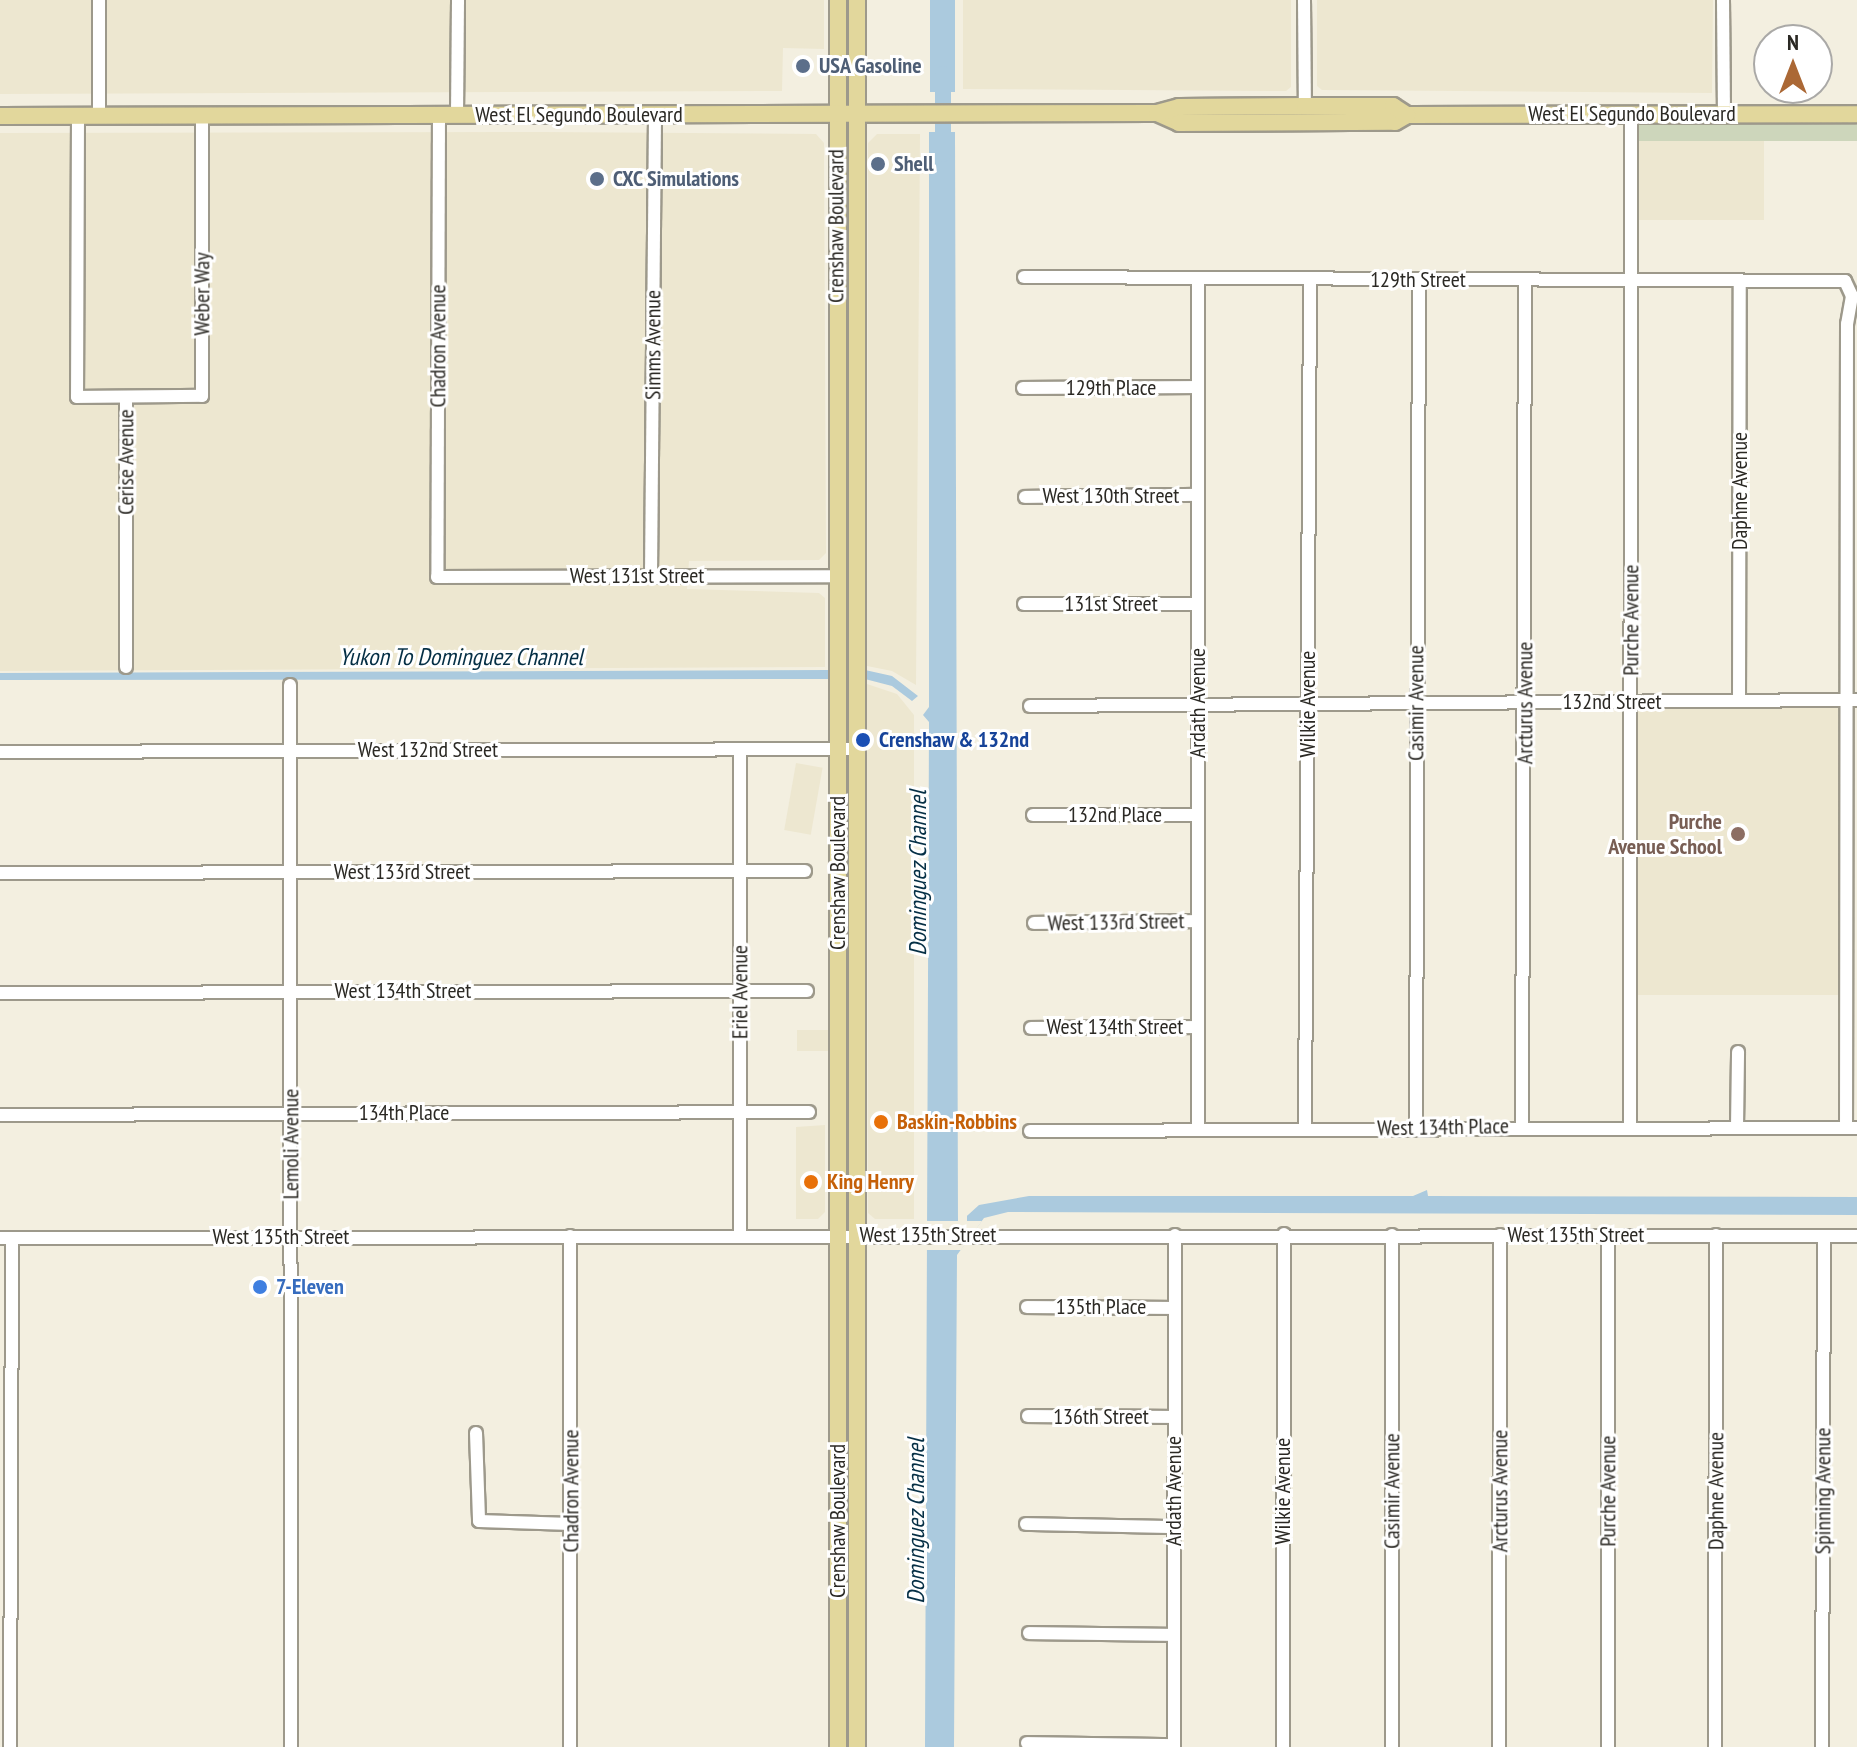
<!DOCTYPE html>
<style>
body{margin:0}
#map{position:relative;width:1857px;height:1747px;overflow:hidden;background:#f3efe0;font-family:"PT Sans Narrow",sans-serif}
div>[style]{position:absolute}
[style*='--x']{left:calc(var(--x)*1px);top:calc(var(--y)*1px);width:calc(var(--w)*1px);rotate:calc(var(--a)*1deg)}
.built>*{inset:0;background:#ede7d0;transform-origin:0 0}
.green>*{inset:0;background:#cdd6bb;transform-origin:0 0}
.water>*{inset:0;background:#abcade;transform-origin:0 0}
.pier>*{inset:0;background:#f3efe0}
.river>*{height:16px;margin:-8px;padding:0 8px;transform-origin:8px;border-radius:8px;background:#abcade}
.roads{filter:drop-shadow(2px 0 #9d998b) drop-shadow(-2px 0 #9d998b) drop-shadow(0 2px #9d998b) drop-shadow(0 -2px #9d998b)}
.minor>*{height:12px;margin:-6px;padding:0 6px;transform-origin:6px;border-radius:6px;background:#fff}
.major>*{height:16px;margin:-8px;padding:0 8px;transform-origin:8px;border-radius:8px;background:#e2d79c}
.dots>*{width:22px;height:22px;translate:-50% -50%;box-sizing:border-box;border:4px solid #fff;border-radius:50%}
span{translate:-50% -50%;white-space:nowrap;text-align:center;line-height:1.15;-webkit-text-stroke:6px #fff;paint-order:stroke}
.service-label{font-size:22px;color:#4e5e75;font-weight:700}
.left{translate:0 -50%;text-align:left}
.street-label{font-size:22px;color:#2b2924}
.transit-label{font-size:22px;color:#164399;font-weight:700}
.education-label{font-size:22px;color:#785e54;font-weight:700}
.right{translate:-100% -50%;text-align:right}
.food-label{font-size:22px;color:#c56008;font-weight:700}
.shop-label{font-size:22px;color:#366cbe;font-weight:700}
.water-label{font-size:24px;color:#052f45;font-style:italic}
.north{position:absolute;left:1753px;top:24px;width:80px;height:80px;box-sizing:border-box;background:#fff;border:2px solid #aaa9a7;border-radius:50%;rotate:0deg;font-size:22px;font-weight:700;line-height:32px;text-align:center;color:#2b2924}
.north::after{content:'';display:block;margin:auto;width:28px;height:36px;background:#ab6835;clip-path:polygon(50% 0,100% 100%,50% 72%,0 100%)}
</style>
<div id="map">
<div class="built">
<div style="clip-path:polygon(0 0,824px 0,824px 49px,783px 48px,782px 91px,0 94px)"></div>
<div style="clip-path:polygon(963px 0,1291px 0,1291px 87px,1286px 91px,963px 89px)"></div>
<div style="clip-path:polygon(1317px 0,1713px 0,1712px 93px,1322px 90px,1317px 86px)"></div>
<div style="clip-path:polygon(543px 132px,816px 134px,824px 143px,826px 553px,819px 560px,689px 561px,687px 589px,819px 593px,825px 598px,825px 667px,0 671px,0 133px)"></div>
<div style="clip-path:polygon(877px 134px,920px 134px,916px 685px,892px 671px,867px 666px,868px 143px)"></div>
<div style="left:1632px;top:141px;width:132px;height:79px"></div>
<div style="clip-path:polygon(867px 684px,897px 694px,914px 715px,914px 1219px,875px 1219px,868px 1213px)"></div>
<div style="left:1844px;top:700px;width:295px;height:214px;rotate:90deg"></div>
<div style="left:796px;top:763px;width:27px;height:68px;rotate:10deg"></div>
<div style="left:837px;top:1030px;width:21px;height:40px;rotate:90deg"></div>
<div style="clip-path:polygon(825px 1125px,825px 1212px,818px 1219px,796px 1219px,796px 1127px)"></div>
</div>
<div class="green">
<div style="left:1631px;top:114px;width:226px;height:27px"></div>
</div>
<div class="water">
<div style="left:930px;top:0;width:25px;height:92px"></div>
<div style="clip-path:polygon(929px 132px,955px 132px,958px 1224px,979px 1205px,1029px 1196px,1413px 1196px,1427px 1190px,1428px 1196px,1857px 1197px,1857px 1215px,1008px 1212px,984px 1218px,957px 1255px,954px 1747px,925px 1747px,929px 722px,923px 715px,929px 707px)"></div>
<div style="clip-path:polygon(828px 670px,828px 679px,0 680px,0 673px)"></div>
<div style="clip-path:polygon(865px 670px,892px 676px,918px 696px,912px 701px,892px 686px,865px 679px)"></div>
</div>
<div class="pier">
<div style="clip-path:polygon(967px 1214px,967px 1221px,982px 1221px,961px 1250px,926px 1250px,926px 1221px,960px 1221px)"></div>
</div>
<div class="river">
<div style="--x:943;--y:154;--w:80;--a:-90"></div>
</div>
<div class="roads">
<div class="minor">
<div style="--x:1304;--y:0;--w:106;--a:89.5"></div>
<div style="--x:1723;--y:0;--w:114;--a:89.5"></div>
<div style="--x:78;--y:116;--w:281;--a:90.2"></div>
<div style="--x:77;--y:397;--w:125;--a:-0.5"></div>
<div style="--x:202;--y:396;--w:280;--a:-90"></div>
<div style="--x:99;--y:116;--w:116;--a:-90"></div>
<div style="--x:439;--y:116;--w:461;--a:90.2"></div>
<div style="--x:437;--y:577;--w:400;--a:-0.1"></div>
<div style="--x:457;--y:116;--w:116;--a:-89.5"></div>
<div style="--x:1024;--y:277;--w:821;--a:0.28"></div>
<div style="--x:1845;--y:281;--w:17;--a:65"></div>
<div style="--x:1852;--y:296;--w:28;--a:100"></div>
<div style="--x:1847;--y:324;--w:804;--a:90.07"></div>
<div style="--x:1198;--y:278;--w:851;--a:90"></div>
<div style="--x:1023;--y:388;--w:175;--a:-0.3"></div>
<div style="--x:126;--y:397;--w:270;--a:90"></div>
<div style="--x:1025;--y:497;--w:173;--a:-0.7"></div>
<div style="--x:651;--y:575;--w:460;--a:-89.5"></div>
<div style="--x:1024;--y:604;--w:174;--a:0"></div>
<div style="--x:290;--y:685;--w:1062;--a:89.95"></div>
<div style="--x:1739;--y:701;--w:419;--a:-89.9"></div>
<div style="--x:1030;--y:706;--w:827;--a:-0.42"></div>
<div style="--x:740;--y:750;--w:485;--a:90"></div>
<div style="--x:0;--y:752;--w:856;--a:-0.2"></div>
<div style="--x:1033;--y:815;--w:165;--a:0"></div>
<div style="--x:0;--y:873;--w:805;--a:-0.14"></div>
<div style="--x:1034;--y:923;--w:164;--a:-0.7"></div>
<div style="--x:0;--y:993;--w:807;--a:-0.14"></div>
<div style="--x:1031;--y:1028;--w:167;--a:-0.3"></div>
<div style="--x:0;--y:1115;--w:809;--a:-0.21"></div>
<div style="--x:1522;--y:1126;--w:846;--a:-89.8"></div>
<div style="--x:1416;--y:1127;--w:847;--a:-89.8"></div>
<div style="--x:1630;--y:1127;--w:1013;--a:-89.94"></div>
<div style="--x:1737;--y:1127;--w:75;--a:-89.2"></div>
<div style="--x:1305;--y:1128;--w:849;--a:-89.66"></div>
<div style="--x:1030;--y:1131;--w:827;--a:-0.21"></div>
<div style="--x:1608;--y:1235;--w:512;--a:90"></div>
<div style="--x:570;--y:1236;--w:511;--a:90"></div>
<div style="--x:0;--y:1238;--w:1857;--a:-0.06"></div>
<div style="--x:1027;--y:1307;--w:148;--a:0.4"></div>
<div style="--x:1028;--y:1416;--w:147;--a:0.4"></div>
<div style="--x:476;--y:1433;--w:88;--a:88"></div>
<div style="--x:479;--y:1521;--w:92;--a:1.9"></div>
<div style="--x:1026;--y:1524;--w:148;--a:1.2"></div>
<div style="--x:1029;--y:1633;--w:145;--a:0.8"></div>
<div style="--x:1027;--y:1743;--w:147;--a:0.8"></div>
<div style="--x:10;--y:1747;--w:509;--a:-89.77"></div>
<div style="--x:1174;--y:1747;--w:512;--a:-89.89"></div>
<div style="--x:1283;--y:1747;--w:513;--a:-89.89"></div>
<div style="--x:1392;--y:1747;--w:512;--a:-90"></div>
<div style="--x:1499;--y:1747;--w:512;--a:-89.89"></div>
<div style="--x:1715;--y:1747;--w:512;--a:-89.89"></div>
<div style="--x:1822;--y:1747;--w:511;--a:-89.78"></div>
</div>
<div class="major">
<div style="--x:838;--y:0;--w:1747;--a:90"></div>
<div style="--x:1157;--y:113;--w:24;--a:24"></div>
<div style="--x:1179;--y:123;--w:216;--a:-0.3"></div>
<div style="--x:1395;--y:122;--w:14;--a:-30"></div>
<div style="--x:1407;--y:115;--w:450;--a:-0.1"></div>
<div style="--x:0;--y:116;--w:1157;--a:-0.15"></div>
<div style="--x:1157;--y:113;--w:23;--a:-15"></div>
<div style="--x:1179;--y:107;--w:126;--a:-0.5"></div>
<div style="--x:1305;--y:106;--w:88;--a:0"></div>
<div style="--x:1393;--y:106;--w:17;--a:33"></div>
<div style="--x:857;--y:1747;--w:1747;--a:-90"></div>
</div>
</div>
<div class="dots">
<div style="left:803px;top:66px;background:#5c6f8a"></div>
<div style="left:878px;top:164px;background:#5c6f8a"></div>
<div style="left:597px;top:179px;background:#5c6f8a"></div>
<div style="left:863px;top:740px;background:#1a4fb4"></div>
<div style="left:1738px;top:834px;background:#8d6e63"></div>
<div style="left:881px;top:1122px;background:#e8710a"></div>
<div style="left:811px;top:1182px;background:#e8710a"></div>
<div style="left:260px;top:1287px;background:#3f7fe0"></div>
</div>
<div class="service-label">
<span class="left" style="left:819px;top:66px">USA Gasoline</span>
<span class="left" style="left:894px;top:164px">Shell</span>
<span class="left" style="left:613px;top:179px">CXC Simulations</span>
</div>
<div class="street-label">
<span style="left:1632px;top:114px">West El Segundo Boulevard</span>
<span style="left:579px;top:115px">West El Segundo Boulevard</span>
<span style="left:836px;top:226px;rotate:-90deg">Crenshaw Boulevard</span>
<span style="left:1418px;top:280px">129th Street</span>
<span style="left:202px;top:294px;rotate:-90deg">Weber Way</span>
<span style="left:653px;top:345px;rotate:-90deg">Simms Avenue</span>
<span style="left:438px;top:346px;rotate:-90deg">Chadron Avenue</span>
<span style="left:1111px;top:388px">129th Place</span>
<span style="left:126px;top:462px;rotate:-90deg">Cerise Avenue</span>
<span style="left:1740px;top:491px;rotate:-90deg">Daphne Avenue</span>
<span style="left:1111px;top:496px">West 130th Street</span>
<span style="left:637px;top:576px">West 131st Street</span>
<span style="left:1111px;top:604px">131st Street</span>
<span style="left:1631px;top:620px;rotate:-90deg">Purche Avenue</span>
<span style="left:1612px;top:702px">132nd Street</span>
<span style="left:1198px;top:703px;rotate:-90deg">Ardath Avenue</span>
<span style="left:1416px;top:703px;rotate:-90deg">Casimir Avenue</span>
<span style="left:1525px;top:703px;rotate:-90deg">Arcturus Avenue</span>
<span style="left:1308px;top:704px;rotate:-90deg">Wilkie Avenue</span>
<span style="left:428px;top:750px">West 132nd Street</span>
<span style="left:1115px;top:815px">132nd Place</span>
<span style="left:402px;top:872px">West 133rd Street</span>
<span style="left:838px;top:873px;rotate:-90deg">Crenshaw Boulevard</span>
<span style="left:1116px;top:922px;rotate:-1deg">West 133rd Street</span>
<span style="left:403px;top:991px">West 134th Street</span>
<span style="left:740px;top:992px;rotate:-90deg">Eriel Avenue</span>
<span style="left:1115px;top:1027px">West 134th Street</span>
<span style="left:404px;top:1113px">134th Place</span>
<span style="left:1443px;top:1127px;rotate:-1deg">West 134th Place</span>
<span style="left:291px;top:1144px;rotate:-90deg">Lemoli Avenue</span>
<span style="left:928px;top:1235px">West 135th Street</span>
<span style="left:1576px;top:1235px">West 135th Street</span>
<span style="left:281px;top:1237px">West 135th Street</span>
<span style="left:1101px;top:1307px">135th Place</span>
<span style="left:1101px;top:1417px">136th Street</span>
<span style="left:571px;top:1491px;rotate:-90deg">Chadron Avenue</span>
<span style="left:1174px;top:1491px;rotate:-90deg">Ardath Avenue</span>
<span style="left:1283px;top:1491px;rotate:-90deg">Wilkie Avenue</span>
<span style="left:1392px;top:1491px;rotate:-90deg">Casimir Avenue</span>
<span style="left:1500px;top:1491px;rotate:-90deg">Arcturus Avenue</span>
<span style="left:1608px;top:1491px;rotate:-90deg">Purche Avenue</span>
<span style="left:1716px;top:1491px;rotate:-90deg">Daphne Avenue</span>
<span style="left:1823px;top:1491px;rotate:-90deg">Spinning Avenue</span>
<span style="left:838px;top:1521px;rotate:-90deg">Crenshaw Boulevard</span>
</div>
<div class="transit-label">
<span class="left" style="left:879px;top:740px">Crenshaw &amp; 132nd</span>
</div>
<div class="education-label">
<span class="right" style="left:1722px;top:834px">Purche<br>Avenue School</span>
</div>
<div class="food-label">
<span class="left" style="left:897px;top:1122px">Baskin-Robbins</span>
<span class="left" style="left:827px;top:1182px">King Henry</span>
</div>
<div class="shop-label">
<span class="left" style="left:276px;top:1287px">7-Eleven</span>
</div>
<div class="water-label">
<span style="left:461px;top:657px">Yukon To Dominguez Channel</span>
<span style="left:918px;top:873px;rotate:-90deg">Dominguez Channel</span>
<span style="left:916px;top:1521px;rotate:-90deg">Dominguez Channel</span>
</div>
<div class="north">N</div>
</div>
